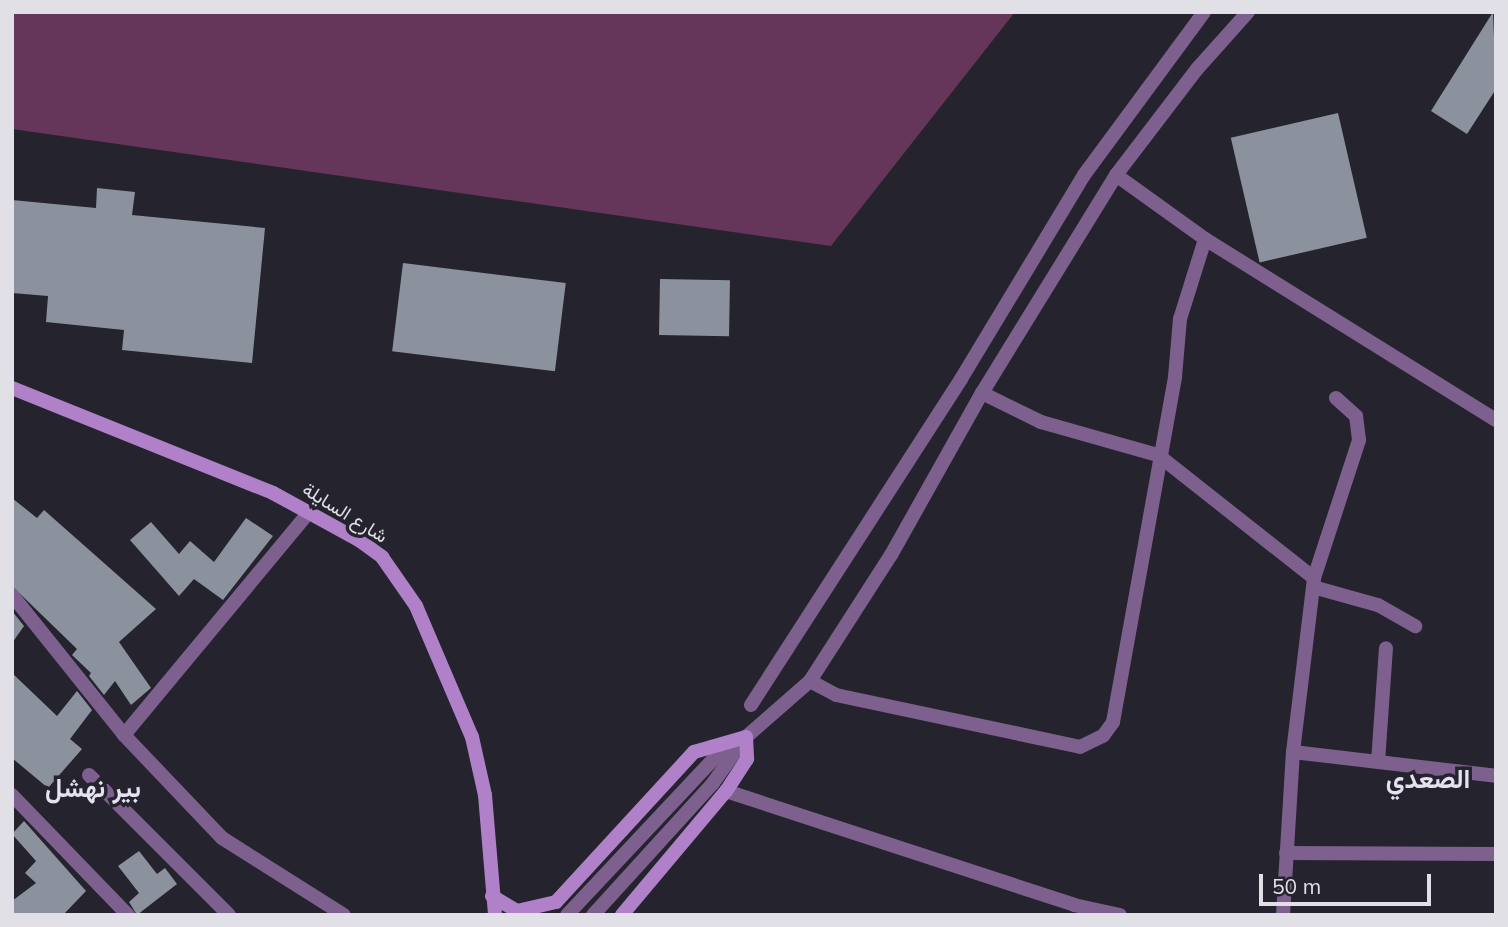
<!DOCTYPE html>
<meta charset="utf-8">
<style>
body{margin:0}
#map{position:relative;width:1508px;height:927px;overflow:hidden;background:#25232e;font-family:Mulish,Vazirmatn,sans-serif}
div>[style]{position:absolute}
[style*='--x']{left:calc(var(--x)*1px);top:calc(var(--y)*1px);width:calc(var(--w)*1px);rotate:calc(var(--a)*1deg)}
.green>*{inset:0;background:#65355a}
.building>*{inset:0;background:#8c919e;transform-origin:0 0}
.minor>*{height:14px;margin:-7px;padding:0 7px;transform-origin:7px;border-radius:7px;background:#7d608d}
.tertiary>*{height:14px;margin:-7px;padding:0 7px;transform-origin:7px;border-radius:7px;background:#7d608d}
.secondary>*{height:14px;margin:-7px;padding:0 7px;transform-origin:7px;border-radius:7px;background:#b081c9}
span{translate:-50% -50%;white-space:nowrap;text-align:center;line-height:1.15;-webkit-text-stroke:7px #25232e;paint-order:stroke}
.street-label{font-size:19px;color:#e1e0e7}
.district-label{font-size:26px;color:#e4e2f1;font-weight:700}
.frame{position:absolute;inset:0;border:14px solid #e1e0e7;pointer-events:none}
.scale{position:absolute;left:1259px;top:874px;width:172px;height:32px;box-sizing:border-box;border:4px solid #e1e0e7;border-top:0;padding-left:9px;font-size:21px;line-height:24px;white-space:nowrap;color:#e1e0e7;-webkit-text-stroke:5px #25232e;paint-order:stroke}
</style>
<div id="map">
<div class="green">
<div style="clip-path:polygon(12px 12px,1015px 12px,831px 246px,12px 129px)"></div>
</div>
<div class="building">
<div style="clip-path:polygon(1493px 12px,1496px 89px,1467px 134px,1431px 111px)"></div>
<div style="left:1338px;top:113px;width:128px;height:110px;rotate:77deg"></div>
<div style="clip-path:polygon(97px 188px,135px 192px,132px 215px,265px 228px,252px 363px,122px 350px,124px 330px,46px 322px,48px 296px,12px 293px,12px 200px,96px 208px)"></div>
<div style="left:403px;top:263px;width:164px;height:89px;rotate:7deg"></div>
<div style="left:660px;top:279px;width:70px;height:56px;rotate:1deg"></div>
<div style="clip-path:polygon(12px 498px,37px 518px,44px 510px,156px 609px,119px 642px,151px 688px,131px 705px,115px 681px,104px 695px,89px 676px,91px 673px,72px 655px,77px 649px,12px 586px)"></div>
<div style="clip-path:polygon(246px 518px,273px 536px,223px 600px,194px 579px,179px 596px,130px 540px,151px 522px,179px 554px,190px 541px,214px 562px)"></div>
<div style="clip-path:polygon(12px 611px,24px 626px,12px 643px)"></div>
<div style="clip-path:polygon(12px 673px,57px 716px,77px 691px,92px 710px,70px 739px,82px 749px,48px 788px,12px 758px)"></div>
<div style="clip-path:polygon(24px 821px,86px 891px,63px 915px,12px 915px,12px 901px,36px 883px,25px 873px,36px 861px,12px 834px)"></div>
<div style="clip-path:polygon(139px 851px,157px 874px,165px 868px,177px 884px,137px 915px,129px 902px,139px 893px,118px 866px)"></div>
</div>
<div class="minor">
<div style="--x:1116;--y:175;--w:110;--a:35.7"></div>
<div style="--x:1205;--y:239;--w:343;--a:31.9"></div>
<div style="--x:982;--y:393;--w:66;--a:26.2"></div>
<div style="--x:1041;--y:422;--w:122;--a:15.8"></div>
<div style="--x:1158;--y:455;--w:199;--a:38.3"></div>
<div style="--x:1313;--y:587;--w:67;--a:15.5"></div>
<div style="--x:1378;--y:605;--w:43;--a:29.6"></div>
<div style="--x:12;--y:595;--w:179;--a:51.3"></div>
<div style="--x:124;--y:735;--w:142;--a:46.4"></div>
<div style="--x:222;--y:838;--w:144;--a:32.3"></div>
<div style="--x:810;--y:681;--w:30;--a:28"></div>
<div style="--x:836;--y:695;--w:249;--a:12"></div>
<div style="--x:1080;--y:747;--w:25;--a:-26"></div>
<div style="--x:1103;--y:736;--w:17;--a:-54"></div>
<div style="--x:1113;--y:722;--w:351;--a:-79.8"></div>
<div style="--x:1175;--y:377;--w:58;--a:-85.1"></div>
<div style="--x:1180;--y:319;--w:84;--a:-72.6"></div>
<div style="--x:751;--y:705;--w:388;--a:-57.2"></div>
<div style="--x:961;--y:379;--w:238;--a:-58.9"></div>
<div style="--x:1084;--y:175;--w:202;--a:-53.6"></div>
<div style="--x:124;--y:735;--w:290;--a:-50.3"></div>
<div style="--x:1293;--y:752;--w:204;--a:6.7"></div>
<div style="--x:1378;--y:762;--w:114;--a:-86"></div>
<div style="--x:89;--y:775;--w:198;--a:45"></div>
<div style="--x:726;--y:791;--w:366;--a:18.1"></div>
<div style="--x:1074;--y:905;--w:47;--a:12.3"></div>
<div style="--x:12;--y:795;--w:167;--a:46"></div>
<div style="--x:1286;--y:853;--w:210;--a:0.3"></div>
<div style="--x:1283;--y:915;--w:163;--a:-86.5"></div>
<div style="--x:1293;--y:752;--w:175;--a:-83.1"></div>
<div style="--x:1314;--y:578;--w:145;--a:-71.9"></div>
<div style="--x:1359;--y:440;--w:24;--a:-97"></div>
<div style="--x:1356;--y:416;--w:27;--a:-138"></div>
</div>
<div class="tertiary">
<div style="--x:567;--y:915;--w:224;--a:-46.8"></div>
<div style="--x:720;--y:752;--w:30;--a:-30"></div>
<div style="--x:746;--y:737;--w:85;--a:-41.2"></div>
<div style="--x:810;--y:681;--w:150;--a:-57.3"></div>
<div style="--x:891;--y:555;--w:186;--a:-60.7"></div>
<div style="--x:982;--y:393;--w:256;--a:-58.4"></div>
<div style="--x:1116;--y:175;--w:133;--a:-52.6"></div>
<div style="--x:1197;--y:69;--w:76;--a:-48.2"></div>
<div style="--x:593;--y:915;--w:178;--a:-47.7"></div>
<div style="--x:713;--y:783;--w:52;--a:-54.5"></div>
</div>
<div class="secondary">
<div style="--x:12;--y:388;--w:281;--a:21.9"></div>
<div style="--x:273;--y:493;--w:98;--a:28.7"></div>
<div style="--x:359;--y:540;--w:29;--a:36"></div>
<div style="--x:382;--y:557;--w:60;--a:55.2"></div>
<div style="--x:416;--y:606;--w:142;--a:66.9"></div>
<div style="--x:472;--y:737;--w:59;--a:77.4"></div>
<div style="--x:485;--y:795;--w:120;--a:85.2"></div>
<div style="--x:492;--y:896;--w:29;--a:31"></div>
<div style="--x:517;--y:911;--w:40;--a:-13"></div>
<div style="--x:556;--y:902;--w:204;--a:-47.4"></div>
<div style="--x:694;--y:752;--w:54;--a:-16.1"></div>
<div style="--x:746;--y:737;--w:22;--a:87"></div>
<div style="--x:747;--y:759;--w:38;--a:123"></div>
<div style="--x:726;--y:791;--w:162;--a:130"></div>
</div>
<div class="street-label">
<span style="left:345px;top:513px;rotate:32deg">شارع السايلة</span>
</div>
<div class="district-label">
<span style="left:1428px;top:779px">الصعدي</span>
<span style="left:93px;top:788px">بير نهشل</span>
</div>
<div class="frame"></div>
<div class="scale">50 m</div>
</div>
